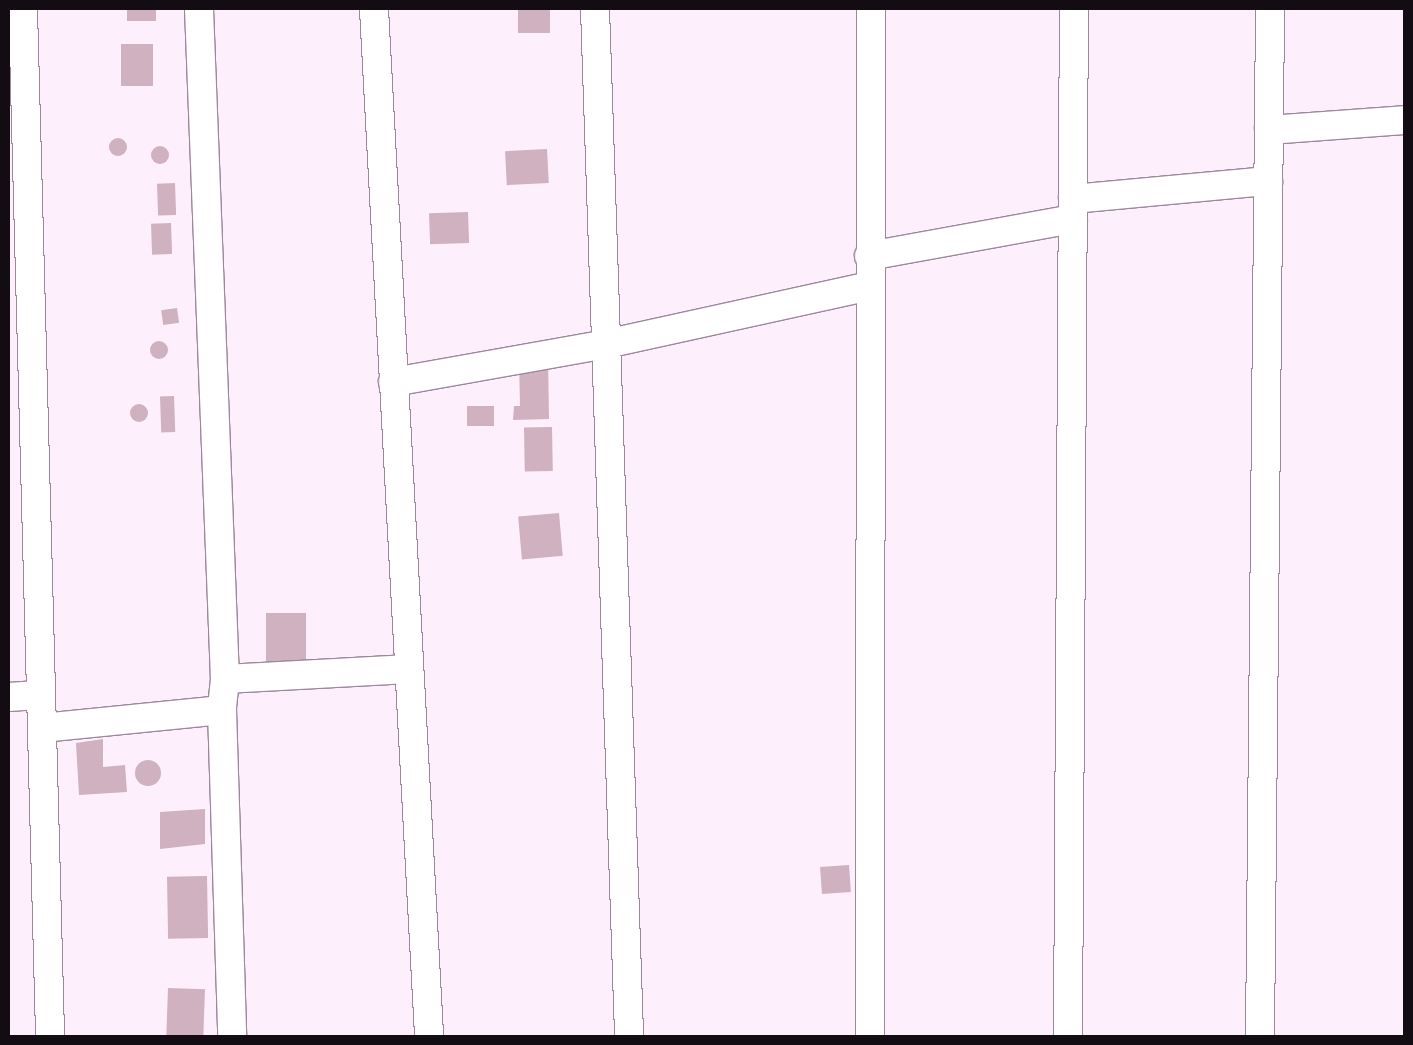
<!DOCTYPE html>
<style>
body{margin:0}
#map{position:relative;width:1413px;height:1045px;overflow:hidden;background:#feeffd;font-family:Spectral,serif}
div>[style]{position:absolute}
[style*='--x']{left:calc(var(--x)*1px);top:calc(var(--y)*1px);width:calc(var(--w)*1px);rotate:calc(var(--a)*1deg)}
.building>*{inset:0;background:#cfb1bf;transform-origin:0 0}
.round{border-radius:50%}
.roads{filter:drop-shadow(1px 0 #9c879b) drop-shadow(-1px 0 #9c879b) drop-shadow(0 1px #9c879b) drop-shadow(0 -1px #9c879b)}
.minor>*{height:28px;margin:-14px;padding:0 14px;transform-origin:14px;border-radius:14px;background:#fff}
span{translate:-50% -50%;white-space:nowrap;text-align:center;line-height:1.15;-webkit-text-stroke:4px #fff;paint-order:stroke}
.frame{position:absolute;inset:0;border:10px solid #130c13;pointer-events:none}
</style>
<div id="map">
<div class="building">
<div style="left:127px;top:9px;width:29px;height:12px"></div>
<div style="left:518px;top:9px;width:32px;height:24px"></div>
<div style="left:153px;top:44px;width:42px;height:32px;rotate:90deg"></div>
<div class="round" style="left:109px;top:138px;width:18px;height:18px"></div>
<div class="round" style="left:151px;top:146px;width:18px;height:18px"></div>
<div style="left:547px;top:149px;width:34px;height:42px;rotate:87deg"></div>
<div style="left:175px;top:183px;width:32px;height:18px;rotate:88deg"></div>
<div style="left:468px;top:212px;width:31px;height:39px;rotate:88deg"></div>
<div style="left:171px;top:223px;width:31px;height:20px;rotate:88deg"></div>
<div style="left:177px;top:308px;width:15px;height:16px;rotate:82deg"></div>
<div class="round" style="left:150px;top:341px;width:18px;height:18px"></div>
<div style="clip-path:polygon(548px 358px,549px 419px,513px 420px,514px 406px,520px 406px,519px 359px)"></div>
<div style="left:174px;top:396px;width:36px;height:14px;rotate:88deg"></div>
<div class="round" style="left:130px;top:404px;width:18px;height:18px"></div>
<div style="left:467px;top:406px;width:27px;height:20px"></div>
<div style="left:552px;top:427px;width:44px;height:28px;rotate:89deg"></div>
<div style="left:559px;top:513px;width:43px;height:41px;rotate:85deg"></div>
<div style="left:306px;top:613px;width:49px;height:40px;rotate:90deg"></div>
<div style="clip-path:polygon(103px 739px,103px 767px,125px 765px,127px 792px,79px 795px,76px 743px)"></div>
<div class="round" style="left:135px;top:760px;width:26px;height:26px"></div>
<div style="clip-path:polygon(205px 809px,205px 844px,160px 849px,160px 812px)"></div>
<div style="left:849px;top:865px;width:27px;height:29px;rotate:86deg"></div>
<div style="left:207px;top:876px;width:62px;height:40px;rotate:89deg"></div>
<div style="left:168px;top:988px;width:37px;height:48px;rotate:2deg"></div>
</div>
<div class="roads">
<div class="minor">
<div style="--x:23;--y:9;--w:1027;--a:88.49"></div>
<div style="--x:199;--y:9;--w:671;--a:87.78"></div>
<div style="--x:225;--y:679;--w:31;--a:96"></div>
<div style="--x:222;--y:710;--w:326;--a:88.2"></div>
<div style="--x:374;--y:9;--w:1028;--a:86.93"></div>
<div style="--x:595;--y:9;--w:1028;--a:88.1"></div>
<div style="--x:1269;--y:130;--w:135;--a:-4.2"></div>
<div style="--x:1073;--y:199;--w:196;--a:-5.3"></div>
<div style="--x:869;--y:256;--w:207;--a:-10.3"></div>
<div style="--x:393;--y:382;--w:216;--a:-10.1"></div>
<div style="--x:606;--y:344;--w:269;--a:-12.4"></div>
<div style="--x:225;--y:679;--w:184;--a:-3.1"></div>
<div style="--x:9;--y:697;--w:32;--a:-4"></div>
<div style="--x:42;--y:728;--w:181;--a:-5.7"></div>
<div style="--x:870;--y:1036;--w:1027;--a:-89.94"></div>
<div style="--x:1068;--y:1036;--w:1027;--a:-89.67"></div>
<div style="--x:1260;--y:1036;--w:1027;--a:-89.44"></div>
</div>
</div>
<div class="frame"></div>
</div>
